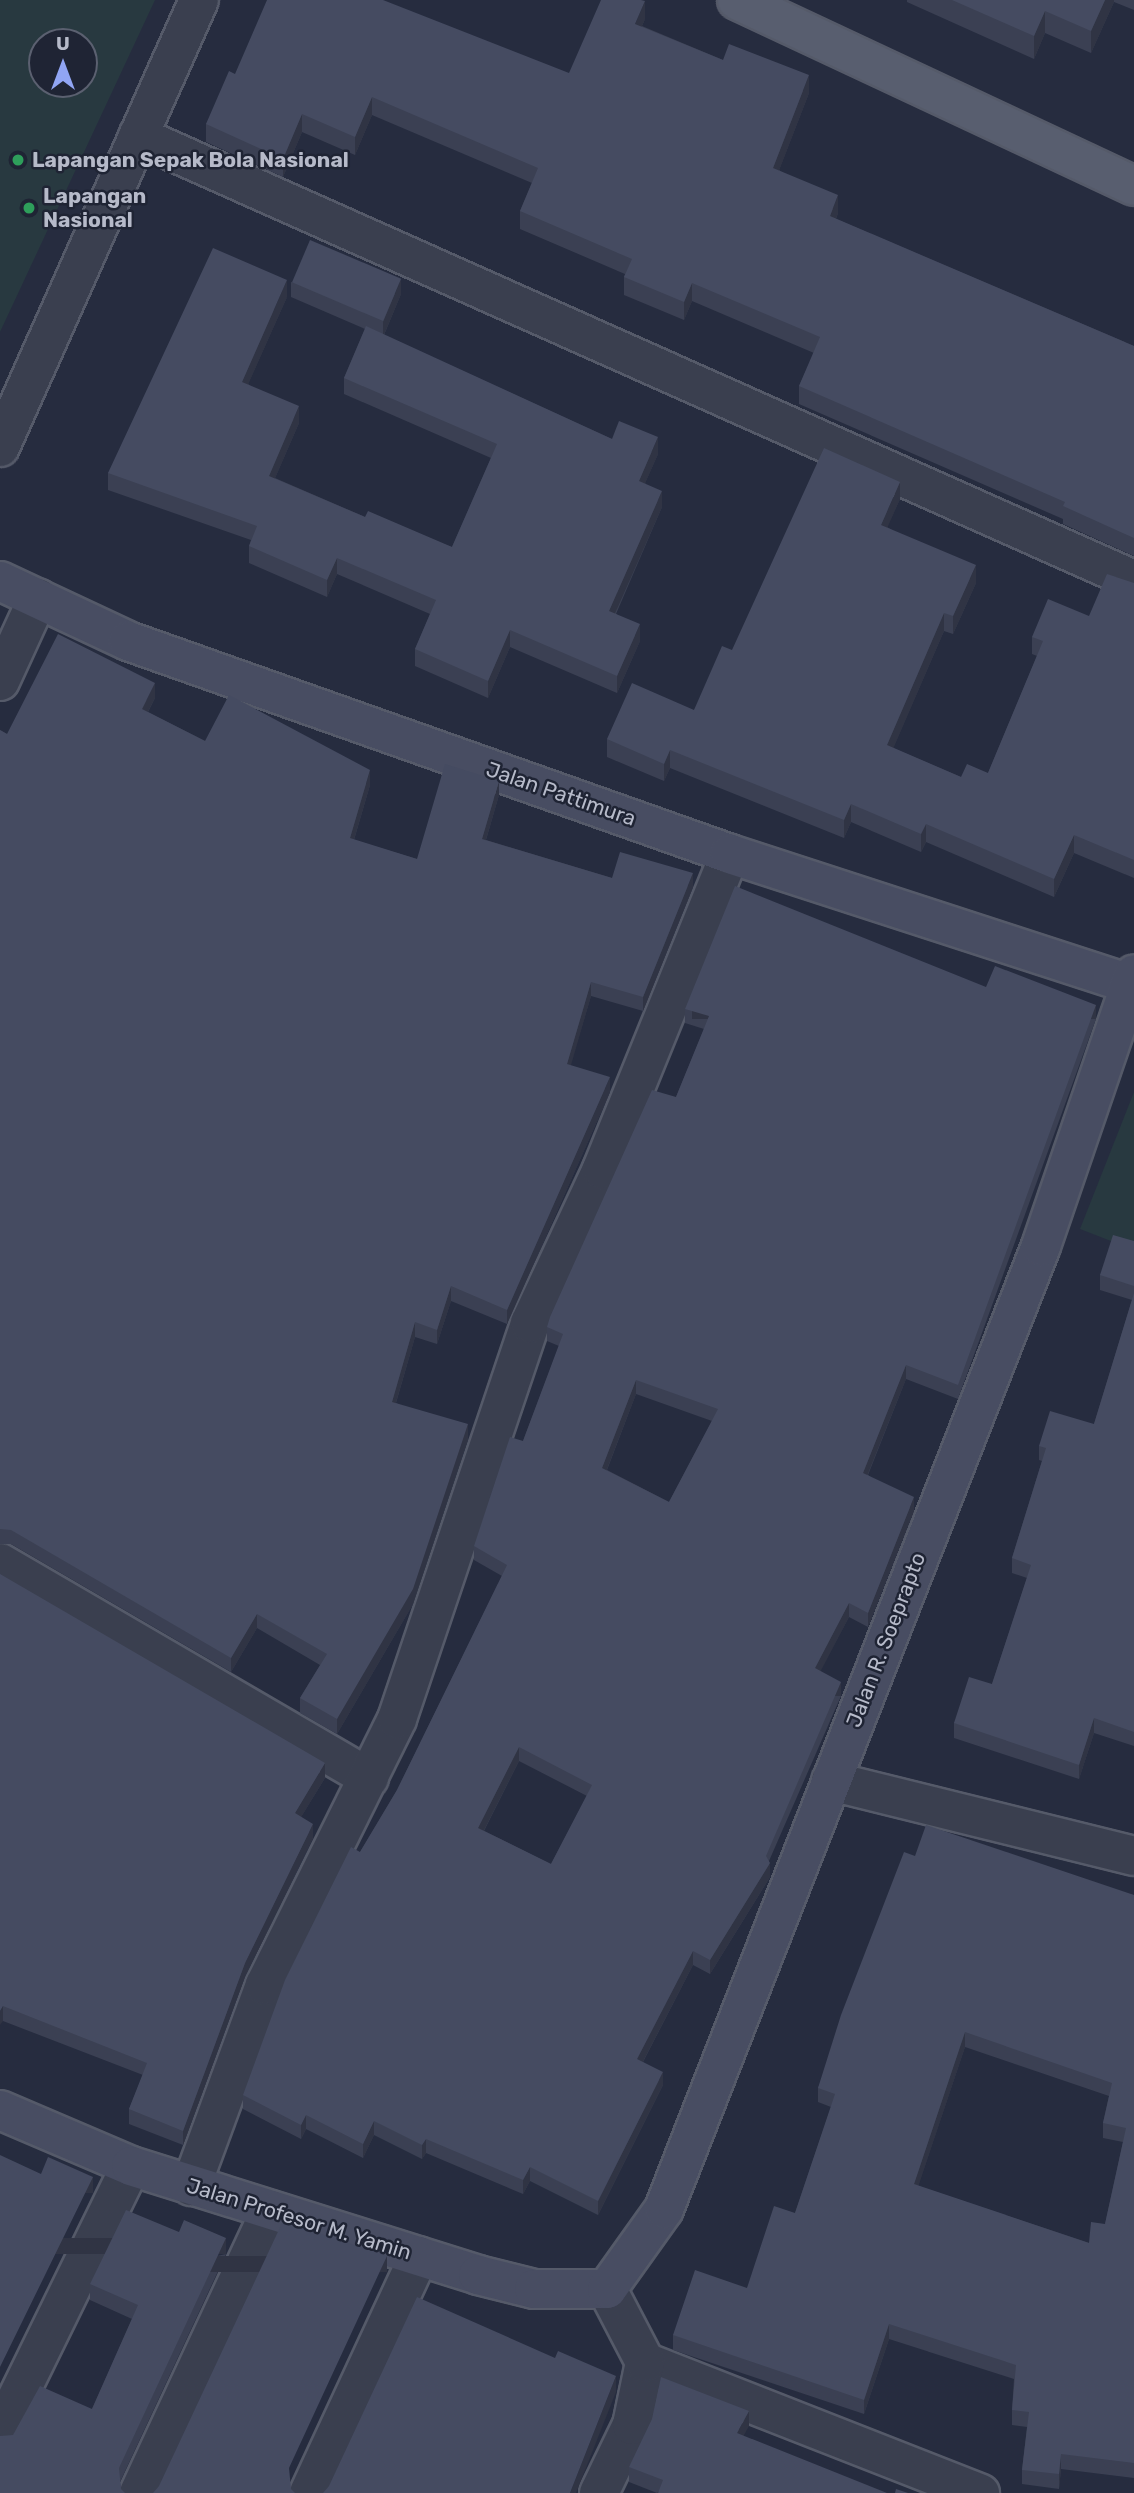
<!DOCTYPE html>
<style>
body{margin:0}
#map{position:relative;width:1134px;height:2493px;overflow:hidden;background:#262c3f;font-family:Rubik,sans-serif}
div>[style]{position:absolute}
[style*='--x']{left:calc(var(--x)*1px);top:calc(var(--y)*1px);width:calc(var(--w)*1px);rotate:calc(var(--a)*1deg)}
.green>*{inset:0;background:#283940}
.roads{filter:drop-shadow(2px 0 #555a69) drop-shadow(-2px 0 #555a69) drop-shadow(0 2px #555a69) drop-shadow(0 -2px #555a69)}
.street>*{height:38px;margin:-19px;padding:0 19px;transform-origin:19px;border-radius:19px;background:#3a3f4f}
.secondary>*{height:38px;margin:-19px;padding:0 19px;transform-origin:19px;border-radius:19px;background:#484d62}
.primary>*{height:38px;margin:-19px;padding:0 19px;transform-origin:19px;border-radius:19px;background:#585e6f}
.wall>*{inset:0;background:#3b4053}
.shaded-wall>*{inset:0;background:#303444;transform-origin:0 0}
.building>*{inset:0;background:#454b61;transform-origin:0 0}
.dots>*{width:19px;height:19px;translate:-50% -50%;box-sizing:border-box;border:4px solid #1f2434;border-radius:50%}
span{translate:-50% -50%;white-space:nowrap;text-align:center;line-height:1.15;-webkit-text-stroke:5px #1f2434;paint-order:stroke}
.poi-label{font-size:21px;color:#b6bac9;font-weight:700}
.left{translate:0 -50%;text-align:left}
.street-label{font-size:21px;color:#b6bac9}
.north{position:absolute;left:28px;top:28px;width:70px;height:70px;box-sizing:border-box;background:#1f2434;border:2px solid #5b6070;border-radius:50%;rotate:0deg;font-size:19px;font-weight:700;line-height:28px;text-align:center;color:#b6bac9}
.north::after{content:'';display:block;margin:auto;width:24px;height:32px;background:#91a5f4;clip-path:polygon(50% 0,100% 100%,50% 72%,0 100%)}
</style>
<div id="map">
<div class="green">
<div style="clip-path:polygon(evenodd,0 0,155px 0,0 332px,0 0,84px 42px,84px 84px,42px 84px,42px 42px,84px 42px)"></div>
<div style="clip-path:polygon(1134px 1092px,1134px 1250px,1080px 1229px)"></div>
</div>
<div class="roads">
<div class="street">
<div style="--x:138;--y:136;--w:1090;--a:24.03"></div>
<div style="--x:0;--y:447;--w:489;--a:-66"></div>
<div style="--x:0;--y:681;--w:91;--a:-65.4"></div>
<div style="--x:0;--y:1563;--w:427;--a:30.2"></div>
<div style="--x:831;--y:1781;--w:312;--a:13.9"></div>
<div style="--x:191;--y:2186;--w:214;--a:-69.8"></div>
<div style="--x:265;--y:1985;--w:297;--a:-63.6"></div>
<div style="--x:397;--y:1719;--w:418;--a:-71.4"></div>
<div style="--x:530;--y:1323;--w:170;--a:-64.9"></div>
<div style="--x:602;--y:1169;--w:340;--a:-67.9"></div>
<div style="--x:645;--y:2362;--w:360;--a:21.4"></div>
<div style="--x:0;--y:2433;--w:297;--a:-63.9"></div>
<div style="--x:139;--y:2493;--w:312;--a:-65"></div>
<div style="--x:309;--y:2493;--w:261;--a:-65.1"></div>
<div style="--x:599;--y:2493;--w:76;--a:-64.1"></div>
<div style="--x:632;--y:2425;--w:64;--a:-78.3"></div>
<div style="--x:645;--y:2362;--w:82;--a:-117.5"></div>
</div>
<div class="secondary">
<div style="--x:0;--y:581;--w:141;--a:25.1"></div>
<div style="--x:128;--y:641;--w:639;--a:19.48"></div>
<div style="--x:730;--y:854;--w:422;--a:18"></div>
<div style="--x:0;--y:2110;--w:142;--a:23.1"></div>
<div style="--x:131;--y:2166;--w:364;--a:17.4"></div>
<div style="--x:478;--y:2275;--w:58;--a:14"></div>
<div style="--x:534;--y:2289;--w:73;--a:0"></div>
<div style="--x:607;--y:2289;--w:98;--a:-54.5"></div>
<div style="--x:664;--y:2209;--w:1034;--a:-68.62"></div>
<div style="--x:1041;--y:1246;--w:287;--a:-71.1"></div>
</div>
<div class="primary">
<div style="--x:737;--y:0;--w:438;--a:25.1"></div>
</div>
</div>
<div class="wall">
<div style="clip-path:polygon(907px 0,1134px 0,1134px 10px,1114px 2px,1091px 53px,1045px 33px,1034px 59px,907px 2px)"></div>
<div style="clip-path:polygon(645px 19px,642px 26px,723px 60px,809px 93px,779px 170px,838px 213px,836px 219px,1134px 346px,1134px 556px,1063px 524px,1063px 519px,799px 404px,799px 386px,814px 353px,692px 301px,684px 320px,624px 295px,624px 277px,625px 274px,520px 229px,520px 211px,532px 183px,372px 115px,355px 155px,302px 132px,283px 177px,206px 142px,206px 124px,235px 74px,569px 73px)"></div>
<div style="clip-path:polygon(291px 282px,401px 294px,384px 335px,612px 439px,658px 454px,645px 483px,662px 507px,616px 614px,640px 641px,617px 693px,510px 647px,488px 698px,415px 666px,415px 649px,430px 614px,337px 574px,327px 597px,249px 563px,249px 546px,251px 540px,108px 490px,108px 473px,287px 297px,248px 384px,299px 423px,275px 478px,365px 517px,452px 547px,491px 458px,344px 394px,344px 378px,365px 329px,291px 297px)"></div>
<div style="clip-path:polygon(900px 499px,887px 527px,976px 583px,953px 634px,944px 631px,893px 748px,961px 777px,988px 773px,1037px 656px,1032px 654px,1032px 637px,1089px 616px,1134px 583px,1134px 878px,1074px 853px,1054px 897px,926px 842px,921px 852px,851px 822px,844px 838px,670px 768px,664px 781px,607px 757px,607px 739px,694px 710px,732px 650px)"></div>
<div style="clip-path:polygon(155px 698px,148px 712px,205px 741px,370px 785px,354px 840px,417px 859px,499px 795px,486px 840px,612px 878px,693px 887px,643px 1011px,591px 996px,570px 1066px,610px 1092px,507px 1324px,451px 1301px,437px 1344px,415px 1337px,396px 1403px,468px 1439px,413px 1604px,337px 1734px,300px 1713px,300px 1698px,320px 1665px,257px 1628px,231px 1672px,11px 1544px,0 1544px,0 730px,7px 734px)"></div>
<div style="clip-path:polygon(evenodd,986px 987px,1096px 1019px,958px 1399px,906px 1379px,868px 1475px,914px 1511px,868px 1627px,849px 1617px,820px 1671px,841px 1696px,769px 1861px,770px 1877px,710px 1974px,693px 1965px,643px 2062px,663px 2085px,598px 2215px,530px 2181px,523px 2194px,426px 2153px,422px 2159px,374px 2135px,363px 2158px,306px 2129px,301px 2139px,243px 2109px,243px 2095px,360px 1852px,397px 1790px,502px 1576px,474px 1560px,474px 1546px,523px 1441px,559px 1346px,547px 1341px,547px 1327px,676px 1097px,704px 1029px,685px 1023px,685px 1009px,986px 987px,636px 1394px,712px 1421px,669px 1502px,607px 1470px,636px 1394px,986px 987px,519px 1761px,587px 1796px,551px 1864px,484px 1831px,519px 1761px)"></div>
<div style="clip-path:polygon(1134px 1241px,1134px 1746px,1094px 1733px,1079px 1779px,954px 1738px,954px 1723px,992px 1684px,1027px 1578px,1012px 1573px,1012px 1558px,1042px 1461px,1039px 1460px,1039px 1446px,1094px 1424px,1132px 1300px,1100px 1290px,1100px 1275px)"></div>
<div style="clip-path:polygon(0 1574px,325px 1778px,301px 1817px,313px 1838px,245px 1977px,183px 2145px,129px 2124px,129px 2109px,143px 2075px,3px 2021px)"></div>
<div style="clip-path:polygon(evenodd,915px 1856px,1134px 1895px,1134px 2478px,1061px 2469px,1059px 2489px,1022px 2484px,1022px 2470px,1027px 2427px,1012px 2425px,1012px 2410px,1014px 2379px,889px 2339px,864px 2414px,673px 2350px,673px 2335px,747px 2288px,795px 2213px,831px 2107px,818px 2102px,818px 2088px,915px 1856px,965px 2047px,1109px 2096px,1103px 2123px,1103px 2138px,1123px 2142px,1105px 2224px,1089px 2243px,918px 2186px,965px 2047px)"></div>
<div style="clip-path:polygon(226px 2254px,120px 2482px,121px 2489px,13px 2435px,92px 2409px,132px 2319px,90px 2300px,90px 2284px)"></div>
<div style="clip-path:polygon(749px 2426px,657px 2493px,629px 2482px,629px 2467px)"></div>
</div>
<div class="shaded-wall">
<div style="clip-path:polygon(1105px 0,1114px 0,1114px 2px,1091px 53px,1091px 31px)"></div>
<div style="clip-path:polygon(645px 1px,645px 19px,635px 41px,635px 24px)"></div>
<div style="clip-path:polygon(1045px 11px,1045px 33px,1034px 59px,1034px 36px)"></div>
<div style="clip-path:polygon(809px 75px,809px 93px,773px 186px,773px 168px)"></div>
<div style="clip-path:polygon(372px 97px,372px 115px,355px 155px,355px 137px)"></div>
<div style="clip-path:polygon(302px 114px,302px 132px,283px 177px,283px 159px)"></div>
<div style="clip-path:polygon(838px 195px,838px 213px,830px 234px,830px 216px)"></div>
<div style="clip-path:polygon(401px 279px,401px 294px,383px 337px,383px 322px)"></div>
<div style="clip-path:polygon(287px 280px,287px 297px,242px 398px,242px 382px)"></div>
<div style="clip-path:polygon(692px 283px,692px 301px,684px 320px,684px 302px)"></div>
<div style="clip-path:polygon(299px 406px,299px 423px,269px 492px,269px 476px)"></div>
<div style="clip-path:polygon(658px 437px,658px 454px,639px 497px,639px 481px)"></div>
<div style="clip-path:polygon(900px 482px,900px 499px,881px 542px,881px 525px)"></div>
<div style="clip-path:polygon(662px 491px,662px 507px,609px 627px,609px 611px)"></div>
<div style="clip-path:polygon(337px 558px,337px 574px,327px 597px,327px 580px)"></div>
<div style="clip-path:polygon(976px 565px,976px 583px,953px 634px,953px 616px)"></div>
<div style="clip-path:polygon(944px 613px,944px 631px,887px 763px,887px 745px)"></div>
<div style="clip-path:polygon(640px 624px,640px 641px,617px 693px,617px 676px)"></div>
<div style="clip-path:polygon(510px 630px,510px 647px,488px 698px,488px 681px)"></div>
<div style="clip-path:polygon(155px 683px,155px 698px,142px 723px,142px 709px)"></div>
<div style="clip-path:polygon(670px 750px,670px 768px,664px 781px,664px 764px)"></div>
<div style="clip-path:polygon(370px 770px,370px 785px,350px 853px,350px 838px)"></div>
<div style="clip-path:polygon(499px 781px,499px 795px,482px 853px,482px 839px)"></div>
<div style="clip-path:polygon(851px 804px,851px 822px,844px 838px,844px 820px)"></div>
<div style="clip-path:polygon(926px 824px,926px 842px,921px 852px,921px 834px)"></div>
<div style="clip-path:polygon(1074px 835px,1074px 853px,1054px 897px,1054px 879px)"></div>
<div style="clip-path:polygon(693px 873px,693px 887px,643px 1011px,643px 997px)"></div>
<div style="clip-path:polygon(591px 982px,591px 996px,567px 1079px,567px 1064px)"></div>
<div style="left:1096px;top:1005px;width:14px;height:404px;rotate:90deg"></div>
<div style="clip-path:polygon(610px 1077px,610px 1092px,507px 1324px,507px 1310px)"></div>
<div style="clip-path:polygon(451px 1286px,451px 1301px,437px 1344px,437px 1330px)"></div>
<div style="clip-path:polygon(415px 1322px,415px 1337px,392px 1416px,392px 1402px)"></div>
<div style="clip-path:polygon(906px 1365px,906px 1379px,863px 1486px,863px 1473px)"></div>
<div style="clip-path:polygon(636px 1380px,636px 1394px,602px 1482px,602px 1468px)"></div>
<div style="clip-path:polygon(468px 1424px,468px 1439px,413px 1604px,337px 1734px,337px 1719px)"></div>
<div style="clip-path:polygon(914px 1497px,914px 1511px,868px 1627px,868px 1613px)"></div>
<div style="clip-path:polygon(849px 1603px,849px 1617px,815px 1682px,815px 1668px)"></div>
<div style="clip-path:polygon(257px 1614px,257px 1628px,231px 1672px,231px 1658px)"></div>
<div style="left:841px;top:1682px;width:14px;height:189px;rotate:90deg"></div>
<div style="clip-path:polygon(1094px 1718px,1094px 1733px,1079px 1779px,1079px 1765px)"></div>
<div style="clip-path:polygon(519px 1747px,519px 1761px,478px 1842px,478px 1828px)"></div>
<div style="clip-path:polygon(325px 1763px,325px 1778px,295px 1827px,295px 1813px)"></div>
<div style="clip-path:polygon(313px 1824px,313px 1838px,245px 1977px,183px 2145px,183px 2131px,245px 1963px)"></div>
<div style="clip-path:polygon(770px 1863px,770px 1877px,710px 1974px,710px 1960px)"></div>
<div style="clip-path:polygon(693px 1951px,693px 1965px,637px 2073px,637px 2059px)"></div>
<div style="clip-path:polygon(3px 2006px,3px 2021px,0 2025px,0 2011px)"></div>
<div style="clip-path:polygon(965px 2032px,965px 2047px,914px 2199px,914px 2184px)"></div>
<div style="clip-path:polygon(663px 2072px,663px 2085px,598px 2215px,598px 2201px)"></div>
<div style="clip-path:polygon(306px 2115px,306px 2129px,301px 2139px,301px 2125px)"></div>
<div style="clip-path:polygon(374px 2121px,374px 2135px,363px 2158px,363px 2144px)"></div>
<div style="clip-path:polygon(426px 2139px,426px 2153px,422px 2159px,422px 2145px)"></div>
<div style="clip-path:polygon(530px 2167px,530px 2181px,523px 2194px,523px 2180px)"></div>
<div style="left:93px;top:2177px;width:16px;height:212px;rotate:90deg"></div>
<div style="left:226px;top:2238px;width:16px;height:254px;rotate:90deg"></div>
<div style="left:387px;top:2256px;width:16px;height:234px;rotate:90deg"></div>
<div style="clip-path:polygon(889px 2324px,889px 2339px,864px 2414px,864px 2400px)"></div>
<div style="clip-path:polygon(616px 2376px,616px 2392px,576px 2493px,570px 2493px)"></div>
<div style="clip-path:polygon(749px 2411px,749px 2426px,737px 2448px,737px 2433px)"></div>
<div style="clip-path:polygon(1061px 2454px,1061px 2469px,1059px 2489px,1059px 2474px)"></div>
</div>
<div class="building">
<div style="clip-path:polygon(267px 0,383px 0,569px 73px,601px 0,641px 0,645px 1px,635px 24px,723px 60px,729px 44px,809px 75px,773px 168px,838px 195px,830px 216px,1134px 346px,1134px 538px,1063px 506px,1065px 502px,799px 386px,820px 337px,692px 283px,684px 302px,624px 277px,632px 259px,520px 211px,538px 168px,372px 97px,355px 137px,302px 114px,283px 159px,206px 124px,229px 71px,235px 74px)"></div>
<div style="clip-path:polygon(952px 0,1105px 0,1091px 31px,1045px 11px,1034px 36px)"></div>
<div style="left:310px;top:240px;width:99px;height:46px;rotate:23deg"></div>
<div style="clip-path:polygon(213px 248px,287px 280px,242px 382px,299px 406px,269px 476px,365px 517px,368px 511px,452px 547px,497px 444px,344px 378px,366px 326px,612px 439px,619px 421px,658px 437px,639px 481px,662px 491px,609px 611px,640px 624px,617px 676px,510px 630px,488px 681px,415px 649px,436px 600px,337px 558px,327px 580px,249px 546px,257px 526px,108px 473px)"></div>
<div style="clip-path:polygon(824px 448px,900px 482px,881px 525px,976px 565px,953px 616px,944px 613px,887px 745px,961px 777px,967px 764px,988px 773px,1043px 641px,1032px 637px,1048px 599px,1089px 616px,1107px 574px,1134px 583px,1134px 860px,1074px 835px,1054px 879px,926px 824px,921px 834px,851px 804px,844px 820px,670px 750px,664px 764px,607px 739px,632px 683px,694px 710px,722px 646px,732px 650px)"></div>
<div style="clip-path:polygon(58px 634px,155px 683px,142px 709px,205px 741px,229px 695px,370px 770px,350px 838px,417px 859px,445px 764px,499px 781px,482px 839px,612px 878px,620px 852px,693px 873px,643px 997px,591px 982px,567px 1064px,610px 1077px,507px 1310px,451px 1286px,437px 1330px,415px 1322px,392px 1402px,468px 1424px,413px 1589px,337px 1719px,300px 1698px,327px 1654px,257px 1614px,231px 1658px,11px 1530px,0 1529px,0 730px,7px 734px)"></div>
<div style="clip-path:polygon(evenodd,735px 886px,986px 987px,995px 966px,1096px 1005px,958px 1385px,906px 1365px,863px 1473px,914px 1497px,868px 1613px,849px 1603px,815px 1668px,841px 1682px,766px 1856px,770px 1863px,710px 1960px,693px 1951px,637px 2059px,663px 2072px,598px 2201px,530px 2167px,523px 2180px,426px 2139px,422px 2145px,374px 2121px,363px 2144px,306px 2115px,301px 2125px,243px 2095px,285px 1980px,351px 1847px,360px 1852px,397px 1790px,507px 1565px,474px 1546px,510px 1437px,523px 1441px,563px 1334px,547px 1327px,550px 1317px,652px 1090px,676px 1097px,709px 1016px,685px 1009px,735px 886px,636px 1380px,718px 1409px,669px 1502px,602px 1468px,636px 1380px,735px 886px,519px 1747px,592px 1785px,551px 1864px,478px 1828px,519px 1747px)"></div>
<div style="clip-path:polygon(1113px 1235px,1134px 1241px,1134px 1286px,1100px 1275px)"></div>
<div style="clip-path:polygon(1134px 1293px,1134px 1732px,1094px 1718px,1079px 1765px,954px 1723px,969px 1677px,992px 1684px,1031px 1565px,1012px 1558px,1046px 1448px,1039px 1446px,1050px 1411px,1094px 1424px)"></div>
<div style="clip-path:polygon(0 1574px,325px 1763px,295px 1813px,313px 1824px,245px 1963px,183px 2131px,129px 2109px,147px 2063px,3px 2006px,0 2011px)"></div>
<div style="clip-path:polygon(evenodd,926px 1825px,1134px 1895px,1134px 2463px,1061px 2454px,1059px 2474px,1022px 2470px,1029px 2412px,1012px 2410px,1016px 2365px,889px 2324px,864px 2400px,673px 2335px,695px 2270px,747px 2288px,774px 2206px,795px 2213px,835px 2094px,818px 2088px,841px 2015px,904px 1852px,915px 1856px,926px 1825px,965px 2032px,1112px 2083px,1103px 2123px,1126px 2128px,1105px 2224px,1091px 2222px,1089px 2243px,914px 2184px,965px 2032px)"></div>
<div style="clip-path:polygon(0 2155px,41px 2174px,48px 2157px,93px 2177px,0 2367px)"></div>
<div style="clip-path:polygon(126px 2210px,179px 2232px,184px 2220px,226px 2238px,119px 2468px,121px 2489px,125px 2493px,0 2493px,0 2436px,13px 2435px,40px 2386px,92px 2409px,138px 2305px,90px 2284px)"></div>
<div style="clip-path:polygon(283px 2221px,387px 2256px,289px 2468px,291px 2489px,295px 2493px,153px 2493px,159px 2486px)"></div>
<div style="clip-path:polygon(417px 2297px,555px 2358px,558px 2351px,616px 2376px,570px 2493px,323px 2493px,329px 2486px)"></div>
<div style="clip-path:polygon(661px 2377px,749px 2411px,737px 2433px,887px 2493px,658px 2493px,663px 2480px,629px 2467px,652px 2419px)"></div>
<div style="clip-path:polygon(896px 2489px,908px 2493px,895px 2493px)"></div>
</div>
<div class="dots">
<div style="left:18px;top:160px;background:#2e9e5b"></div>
<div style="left:29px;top:208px;background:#2e9e5b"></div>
</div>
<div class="poi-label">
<span class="left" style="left:32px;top:160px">Lapangan Sepak Bola Nasional</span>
<span class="left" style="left:43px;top:208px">Lapangan<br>Nasional</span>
</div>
<div class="street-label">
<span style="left:561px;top:794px;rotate:19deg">Jalan Pattimura</span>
<span style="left:886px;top:1640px;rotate:-69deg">Jalan R. Soeprapto</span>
<span style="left:299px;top:2219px;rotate:17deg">Jalan Profesor M. Yamin</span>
</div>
<div class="north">U</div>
</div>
